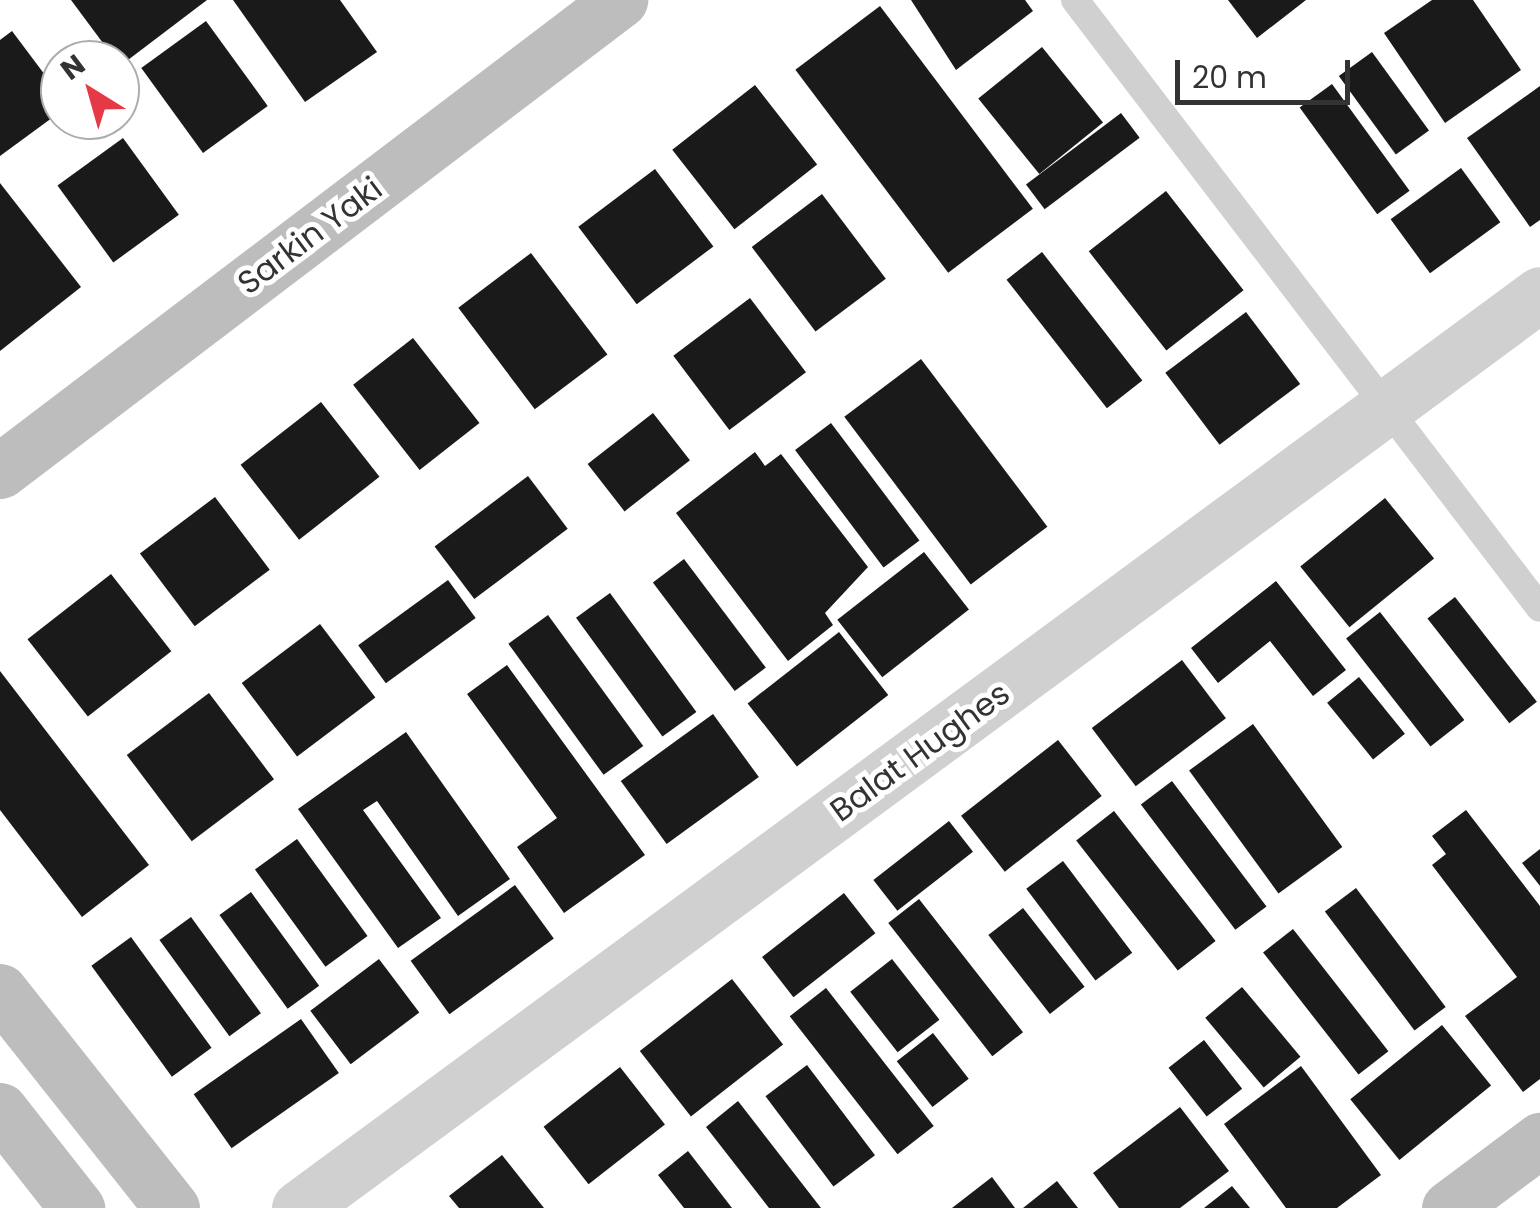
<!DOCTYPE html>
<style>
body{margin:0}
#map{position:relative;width:1540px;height:1208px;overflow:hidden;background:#fff;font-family:Poppins,sans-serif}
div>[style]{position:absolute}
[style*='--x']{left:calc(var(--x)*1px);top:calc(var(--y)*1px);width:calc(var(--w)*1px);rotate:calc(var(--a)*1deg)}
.building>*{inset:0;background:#1a1a1a;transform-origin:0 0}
.lane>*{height:28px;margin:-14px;padding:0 14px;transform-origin:14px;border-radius:14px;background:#d0d0d0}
.street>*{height:55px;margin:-27.5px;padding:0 27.5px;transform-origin:27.5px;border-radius:27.5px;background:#d0d0d0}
.secondary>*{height:55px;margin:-27.5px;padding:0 27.5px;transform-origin:27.5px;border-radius:27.5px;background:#bdbdbd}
span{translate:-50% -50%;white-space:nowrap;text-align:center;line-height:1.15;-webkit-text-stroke:10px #fff;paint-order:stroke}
.street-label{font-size:32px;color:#333}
.north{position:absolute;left:40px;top:40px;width:100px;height:100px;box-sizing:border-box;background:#fff;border:2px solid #adadad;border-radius:50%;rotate:323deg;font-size:28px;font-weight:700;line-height:40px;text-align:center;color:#333}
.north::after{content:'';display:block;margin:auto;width:35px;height:45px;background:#e63946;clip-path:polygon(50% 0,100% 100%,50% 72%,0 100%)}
.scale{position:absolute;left:1175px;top:60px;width:175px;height:45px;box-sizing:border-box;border:5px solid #333;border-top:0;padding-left:12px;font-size:30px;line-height:35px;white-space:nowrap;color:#333;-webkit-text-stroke:8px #fff;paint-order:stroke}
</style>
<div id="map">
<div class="building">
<div style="clip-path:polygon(71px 0,207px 0,120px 66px)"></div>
<div style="clip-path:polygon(233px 0,340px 0,377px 52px,305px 102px)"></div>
<div style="clip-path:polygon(911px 0,1025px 0,1033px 11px,956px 70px)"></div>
<div style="clip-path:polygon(1228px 0,1306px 0,1257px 38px)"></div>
<div style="clip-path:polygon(1432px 0,1473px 0,1521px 70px,1445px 123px,1384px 33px)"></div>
<div style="left:880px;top:6px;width:254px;height:106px;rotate:53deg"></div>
<div style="left:206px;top:21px;width:105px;height:80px;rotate:54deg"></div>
<div style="clip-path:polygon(12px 31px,60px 95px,60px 112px,0 156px,0 40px)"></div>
<div style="left:1042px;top:47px;width:97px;height:82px;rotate:51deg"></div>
<div style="left:1372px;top:52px;width:97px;height:41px;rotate:54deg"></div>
<div style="left:1332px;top:84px;width:132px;height:40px;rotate:54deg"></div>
<div style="left:755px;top:85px;width:101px;height:105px;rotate:52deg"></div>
<div style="clip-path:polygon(1540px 86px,1540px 220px,1530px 227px,1467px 138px)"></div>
<div style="left:1121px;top:113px;width:31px;height:119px;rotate:53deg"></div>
<div style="left:123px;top:138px;width:95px;height:81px;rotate:54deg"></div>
<div style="left:1461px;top:168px;width:67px;height:87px;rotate:54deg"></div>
<div style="left:655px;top:169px;width:97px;height:96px;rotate:53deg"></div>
<div style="clip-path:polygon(0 183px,81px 287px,0 351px)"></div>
<div style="left:1166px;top:191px;width:126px;height:98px;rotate:52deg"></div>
<div style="left:822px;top:194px;width:106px;height:88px;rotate:53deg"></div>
<div style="left:1042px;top:252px;width:163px;height:45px;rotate:52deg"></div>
<div style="left:531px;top:253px;width:127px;height:91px;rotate:53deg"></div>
<div style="left:750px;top:298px;width:93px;height:96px;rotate:53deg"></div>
<div style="left:1246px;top:312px;width:90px;height:101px;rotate:53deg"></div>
<div style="left:413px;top:338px;width:108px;height:76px;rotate:52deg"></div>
<div style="left:921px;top:359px;width:210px;height:96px;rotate:53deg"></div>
<div style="left:321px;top:402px;width:95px;height:102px;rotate:52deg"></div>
<div style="left:653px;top:413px;width:60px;height:83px;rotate:52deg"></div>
<div style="left:831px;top:423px;width:147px;height:45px;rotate:53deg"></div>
<div style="clip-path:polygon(755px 452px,765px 466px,781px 454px,868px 567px,825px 613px,833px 625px,788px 661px,676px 513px)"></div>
<div style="left:528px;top:476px;width:66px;height:117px;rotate:53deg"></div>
<div style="left:215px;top:497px;width:91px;height:94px;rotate:53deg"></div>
<div style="left:1385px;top:498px;width:78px;height:109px;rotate:51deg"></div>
<div style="left:924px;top:552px;width:73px;height:110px;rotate:52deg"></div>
<div style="left:684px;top:559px;width:136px;height:39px;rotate:53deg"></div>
<div style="left:111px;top:574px;width:98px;height:106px;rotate:52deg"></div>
<div style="left:448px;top:580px;width:47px;height:111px;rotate:54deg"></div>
<div style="clip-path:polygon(1276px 581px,1346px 670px,1313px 696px,1270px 641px,1218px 683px,1191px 648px)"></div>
<div style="left:610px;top:593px;width:147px;height:42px;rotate:54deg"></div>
<div style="left:1455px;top:597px;width:133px;height:35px;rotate:52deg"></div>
<div style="left:1380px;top:612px;width:137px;height:43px;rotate:52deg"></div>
<div style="left:548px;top:615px;width:162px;height:49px;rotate:54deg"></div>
<div style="left:320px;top:624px;width:92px;height:98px;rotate:53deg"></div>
<div style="left:839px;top:632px;width:80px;height:116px;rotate:52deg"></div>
<div style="left:1182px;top:660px;width:73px;height:113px;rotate:53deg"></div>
<div style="clip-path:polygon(507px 665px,645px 855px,564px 913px,517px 847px,557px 818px,467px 694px)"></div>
<div style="clip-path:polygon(0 671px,149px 865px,82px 917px,0 810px)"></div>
<div style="left:1359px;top:677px;width:73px;height:41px;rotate:51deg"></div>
<div style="left:209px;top:693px;width:108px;height:103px;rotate:53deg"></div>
<div style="left:713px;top:714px;width:78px;height:114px;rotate:54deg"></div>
<div style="left:1253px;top:724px;width:152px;height:79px;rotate:54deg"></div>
<div style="clip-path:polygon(406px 732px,510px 879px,458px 916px,377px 801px,363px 810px,441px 918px,398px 948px,298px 809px)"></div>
<div style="left:1058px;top:740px;width:71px;height:123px;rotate:52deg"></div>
<div style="left:1172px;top:781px;width:157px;height:39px;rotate:53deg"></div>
<div style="clip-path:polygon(1466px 810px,1540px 906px,1540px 1079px,1523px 1092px,1465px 1016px,1517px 977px,1432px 865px,1446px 854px,1432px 836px)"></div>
<div style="left:1114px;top:811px;width:165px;height:48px;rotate:52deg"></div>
<div style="left:949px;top:821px;width:39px;height:96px;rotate:52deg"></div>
<div style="left:297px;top:839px;width:120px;height:52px;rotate:54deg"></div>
<div style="clip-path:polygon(1540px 849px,1540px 886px,1522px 863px)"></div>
<div style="left:1063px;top:861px;width:115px;height:46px;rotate:53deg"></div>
<div style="left:515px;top:885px;width:66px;height:129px;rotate:54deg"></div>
<div style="left:1356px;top:888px;width:149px;height:39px;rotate:53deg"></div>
<div style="left:251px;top:892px;width:116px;height:39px;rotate:54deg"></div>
<div style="left:844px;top:893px;width:51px;height:104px;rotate:52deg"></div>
<div style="left:919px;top:899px;width:169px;height:39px;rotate:52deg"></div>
<div style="left:1023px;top:908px;width:100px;height:44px;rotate:52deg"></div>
<div style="left:191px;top:917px;width:119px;height:39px;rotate:54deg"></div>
<div style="left:1293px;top:929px;width:155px;height:38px;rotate:52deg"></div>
<div style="left:131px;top:937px;width:137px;height:49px;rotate:54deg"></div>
<div style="left:379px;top:959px;width:67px;height:86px;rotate:53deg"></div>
<div style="left:892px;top:959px;width:77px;height:53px;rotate:52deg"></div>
<div style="left:732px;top:979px;width:83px;height:117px;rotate:52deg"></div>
<div style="left:1242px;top:987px;width:91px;height:48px;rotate:50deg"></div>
<div style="left:826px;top:988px;width:175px;height:46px;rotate:52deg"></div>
<div style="left:301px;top:1019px;width:66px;height:131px;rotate:55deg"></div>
<div style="left:1442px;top:1025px;width:78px;height:118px;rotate:51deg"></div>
<div style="left:933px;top:1033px;width:58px;height:46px;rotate:52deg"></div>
<div style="left:1204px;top:1040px;width:62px;height:45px;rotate:52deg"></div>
<div style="left:807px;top:1065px;width:113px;height:52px;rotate:53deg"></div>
<div style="clip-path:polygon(1301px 1066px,1381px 1175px,1337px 1208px,1286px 1208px,1224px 1124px)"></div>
<div style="left:620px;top:1067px;width:73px;height:97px;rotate:52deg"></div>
<div style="clip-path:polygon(738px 1101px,821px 1208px,769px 1208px,706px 1127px)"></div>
<div style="clip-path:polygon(1180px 1107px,1229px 1171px,1180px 1208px,1119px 1208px,1093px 1173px)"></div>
<div style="clip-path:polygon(688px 1151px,732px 1208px,684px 1208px,658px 1175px)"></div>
<div style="clip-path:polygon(502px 1155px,544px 1208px,459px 1208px,449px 1196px)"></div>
<div style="clip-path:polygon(992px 1177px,1015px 1208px,952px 1208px)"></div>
<div style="clip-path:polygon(1057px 1181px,1078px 1208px,1023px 1208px)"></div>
<div style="clip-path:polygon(1232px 1186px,1250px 1208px,1204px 1208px)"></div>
</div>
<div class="lane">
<div style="--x:1075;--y:0;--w:765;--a:52.59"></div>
</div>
<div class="street">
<div style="--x:299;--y:1208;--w:1541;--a:-36.37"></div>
</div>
<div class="secondary">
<div style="--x:0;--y:471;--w:779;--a:-37.22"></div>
<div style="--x:0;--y:991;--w:277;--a:51.6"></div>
<div style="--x:0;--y:1110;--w:125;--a:51.8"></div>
<div style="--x:1449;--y:1208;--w:114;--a:-36.8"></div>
</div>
<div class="street-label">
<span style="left:310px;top:236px;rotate:-37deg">Sarkin Yaki</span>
<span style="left:920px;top:752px;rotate:-36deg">Balat Hughes</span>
</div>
<div class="north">N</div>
<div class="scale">20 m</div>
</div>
